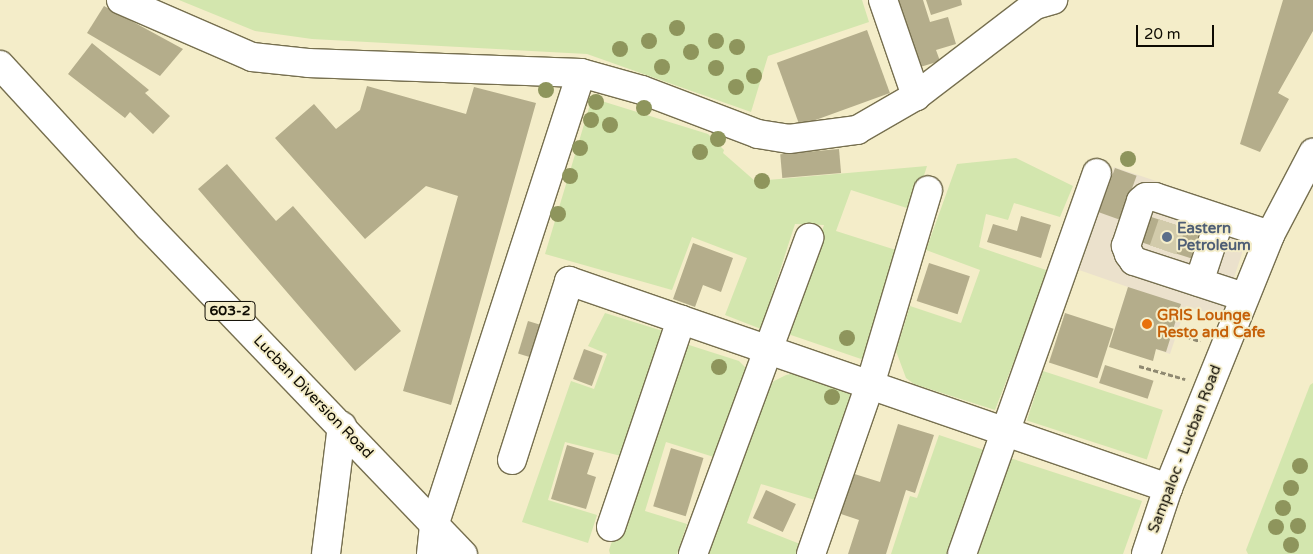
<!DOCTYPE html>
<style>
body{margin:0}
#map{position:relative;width:1313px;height:554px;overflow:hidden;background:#f4edc9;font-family:"Varela Round",sans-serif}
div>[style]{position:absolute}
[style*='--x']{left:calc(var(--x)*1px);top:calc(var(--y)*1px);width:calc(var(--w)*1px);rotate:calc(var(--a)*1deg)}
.commercial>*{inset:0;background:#ebe1cc}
.green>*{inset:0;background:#d3e6ae;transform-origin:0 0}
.building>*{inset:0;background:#b4ad8b;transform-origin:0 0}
.minor-tunnel>*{height:28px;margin-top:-14px;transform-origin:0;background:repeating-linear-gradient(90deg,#d2cbab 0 28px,transparent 0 42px)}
.path>*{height:3px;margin-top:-1.5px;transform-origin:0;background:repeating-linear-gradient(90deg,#8f8971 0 5px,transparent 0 7.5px)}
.roads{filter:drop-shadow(1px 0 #766f4f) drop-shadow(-1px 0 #766f4f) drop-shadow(0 1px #766f4f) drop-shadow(0 -1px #766f4f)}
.minor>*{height:28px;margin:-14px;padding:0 14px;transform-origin:14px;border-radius:14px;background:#fff}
.major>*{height:28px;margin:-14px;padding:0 14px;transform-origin:14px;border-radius:14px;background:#fff}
.trees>*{width:16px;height:16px;margin:-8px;border-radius:50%;background:#8e955c}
.dots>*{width:14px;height:14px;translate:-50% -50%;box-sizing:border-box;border:2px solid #f4edc9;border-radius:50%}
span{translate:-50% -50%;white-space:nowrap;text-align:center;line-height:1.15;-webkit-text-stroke:4px #f4edc9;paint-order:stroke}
.shield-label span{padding:1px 4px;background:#f4edc9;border:1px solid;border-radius:4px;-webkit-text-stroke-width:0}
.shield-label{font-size:14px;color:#0e0b02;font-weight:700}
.service-label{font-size:15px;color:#4e5e75;font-weight:700}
.left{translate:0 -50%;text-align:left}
.food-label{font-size:15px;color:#c56008;font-weight:700}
.street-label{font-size:15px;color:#0e0b02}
.scale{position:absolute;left:1136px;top:25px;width:78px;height:22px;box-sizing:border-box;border:2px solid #0e0b02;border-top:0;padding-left:6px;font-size:15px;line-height:18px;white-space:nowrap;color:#0e0b02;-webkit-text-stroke:4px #f4edc9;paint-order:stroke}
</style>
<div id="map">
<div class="commercial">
<div style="clip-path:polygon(1114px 167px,1255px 214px,1221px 317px,1186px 306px,1170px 354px,1113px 335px,1128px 287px,1079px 270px)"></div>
</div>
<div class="green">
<div style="clip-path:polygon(179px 0,862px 0,869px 22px,768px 56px,751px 112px,587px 54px,312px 39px,255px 31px)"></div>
<div style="clip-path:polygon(592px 98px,708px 134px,724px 150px,723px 153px,755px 181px,927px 166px,913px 210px,851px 190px,836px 231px,899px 251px,864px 360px,788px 334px,824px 225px,795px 224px,761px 329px,725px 315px,747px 258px,692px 237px,672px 290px,545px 254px)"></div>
<div style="clip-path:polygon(1016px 158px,1073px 186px,1060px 217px,1014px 203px,1008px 220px,986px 214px,979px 247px,1049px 271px,995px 410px,914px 384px,906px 378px,896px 351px,910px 306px,961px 323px,980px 270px,926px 250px,957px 164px)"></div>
<div style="clip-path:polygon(605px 313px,666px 332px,621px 456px,565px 442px,548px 500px,597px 515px,588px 543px,522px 522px,571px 381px,594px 389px,607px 354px,588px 346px)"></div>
<div style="clip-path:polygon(689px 345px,739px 361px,745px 367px,747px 375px,717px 458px,666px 442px,645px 511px,687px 524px,677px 554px,610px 554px,609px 550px,677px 352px)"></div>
<div style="left:1043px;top:371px;width:126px;height:52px;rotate:18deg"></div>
<div style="clip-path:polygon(800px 372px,852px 391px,815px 500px,761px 484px,747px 523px,800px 544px,796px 554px,706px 554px,766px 392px,774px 381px,786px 375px)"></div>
<div style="clip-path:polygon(1313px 383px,1313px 554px,1248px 554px,1246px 550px,1310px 385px)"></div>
<div style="clip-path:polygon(939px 435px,984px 450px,949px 554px,891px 554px,910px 496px,917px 498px)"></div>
<div style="clip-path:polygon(1007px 457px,1142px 501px,1123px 554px,974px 554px)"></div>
</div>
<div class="building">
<div style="clip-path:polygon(895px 0,923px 0,930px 22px,948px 17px,956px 44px,936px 50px,940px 61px,917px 68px)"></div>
<div style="clip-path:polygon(926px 0,961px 0,962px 5px,931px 15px)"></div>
<div style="clip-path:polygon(1283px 0,1313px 0,1313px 31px,1278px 93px,1289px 99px,1260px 152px,1240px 144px)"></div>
<div style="clip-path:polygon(104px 6px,183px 49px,160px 76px,87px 33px)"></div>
<div style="left:867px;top:30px;width:67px;height:96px;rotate:70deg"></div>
<div style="clip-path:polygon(92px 43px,149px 90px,145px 93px,170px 116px,153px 134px,130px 112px,125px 118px,68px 74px)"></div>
<div style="clip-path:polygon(367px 86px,466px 114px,474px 87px,536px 103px,451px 405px,403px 391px,458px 196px,426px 186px,365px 239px,275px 138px,314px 104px,336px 129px,360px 110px)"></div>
<div style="left:839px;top:149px;width:24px;height:59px;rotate:85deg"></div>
<div style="clip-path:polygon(227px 164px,276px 221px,293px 206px,401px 331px,355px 371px,198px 189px)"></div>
<div style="left:1115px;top:168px;width:23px;height:47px;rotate:20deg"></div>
<div style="left:1145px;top:215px;width:57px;height:27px;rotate:18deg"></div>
<div style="clip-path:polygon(1021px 216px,1051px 225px,1041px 258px,987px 242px,993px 224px,1017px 231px)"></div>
<div style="clip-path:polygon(693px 243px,733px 258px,721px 292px,703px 285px,695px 307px,673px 299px)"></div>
<div style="left:929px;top:263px;width:43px;height:40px;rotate:18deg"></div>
<div style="clip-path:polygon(1128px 287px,1181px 304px,1166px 352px,1156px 349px,1153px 361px,1109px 347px)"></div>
<div style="left:1065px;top:313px;width:51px;height:52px;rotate:18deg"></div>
<div style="left:528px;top:321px;width:17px;height:34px;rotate:17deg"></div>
<div style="left:584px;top:349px;width:20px;height:32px;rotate:20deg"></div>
<div style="left:1105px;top:365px;width:51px;height:19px;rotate:18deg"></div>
<div style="clip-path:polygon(898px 424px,934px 435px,915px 493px,906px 490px,886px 554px,848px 554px,859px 520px,832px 511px,845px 471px,880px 482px)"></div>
<div style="clip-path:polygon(567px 445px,594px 453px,587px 474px,596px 477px,586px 509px,551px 499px)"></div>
<div style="left:671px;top:448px;width:34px;height:61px;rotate:17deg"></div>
<div style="left:766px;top:490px;width:33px;height:31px;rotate:25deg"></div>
</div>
<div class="minor-tunnel">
<div style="--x:1163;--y:250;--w:28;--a:-71"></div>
</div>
<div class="path">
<div style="--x:1172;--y:331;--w:30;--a:20"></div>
<div style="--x:1181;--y:334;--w:5;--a:-79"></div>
<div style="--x:1182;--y:329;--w:11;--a:15"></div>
<div style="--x:1193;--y:332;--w:6;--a:108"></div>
<div style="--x:1139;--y:366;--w:48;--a:15.8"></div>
</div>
<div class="roads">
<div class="minor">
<div style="--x:121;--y:0;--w:143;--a:23.5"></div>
<div style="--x:252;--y:57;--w:56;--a:6.1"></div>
<div style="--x:308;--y:63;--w:273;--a:2.1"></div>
<div style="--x:581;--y:73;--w:63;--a:15.6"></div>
<div style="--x:642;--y:90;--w:124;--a:20.8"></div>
<div style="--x:758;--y:134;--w:31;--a:9"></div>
<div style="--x:789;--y:139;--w:69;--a:-7.5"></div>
<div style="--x:857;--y:130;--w:68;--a:-30"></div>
<div style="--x:916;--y:96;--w:150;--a:-37.4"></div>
<div style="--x:1035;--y:5;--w:19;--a:-16"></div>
<div style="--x:883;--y:0;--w:102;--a:71"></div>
<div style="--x:1199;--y:282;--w:66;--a:-71.6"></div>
<div style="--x:1244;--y:297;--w:116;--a:-161.9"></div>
<div style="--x:1134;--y:261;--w:9;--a:-126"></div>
<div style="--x:1129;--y:254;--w:9;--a:-111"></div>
<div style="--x:1126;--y:246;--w:47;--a:-71.6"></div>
<div style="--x:1141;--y:201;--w:6;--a:-39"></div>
<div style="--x:1146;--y:197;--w:9;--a:0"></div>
<div style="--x:1155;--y:197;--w:121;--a:18.3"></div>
<div style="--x:512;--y:460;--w:188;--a:-72.3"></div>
<div style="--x:569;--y:281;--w:634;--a:19.06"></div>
<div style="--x:611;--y:527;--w:219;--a:-71.3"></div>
<div style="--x:326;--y:554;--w:129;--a:-82.9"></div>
<div style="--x:431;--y:554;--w:28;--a:-84"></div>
<div style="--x:434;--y:526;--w:476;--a:-72"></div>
<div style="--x:693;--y:554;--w:337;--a:-69.8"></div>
<div style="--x:811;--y:554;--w:179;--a:-70.8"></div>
<div style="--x:870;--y:385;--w:203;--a:-73.4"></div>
<div style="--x:962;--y:554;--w:404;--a:-70.5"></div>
</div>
<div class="major">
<div style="--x:0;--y:65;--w:219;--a:47.4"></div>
<div style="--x:148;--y:226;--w:455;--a:46.2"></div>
<div style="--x:1146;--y:554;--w:70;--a:-71.6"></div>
<div style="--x:1168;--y:488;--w:273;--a:-68"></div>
<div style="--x:1270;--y:235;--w:93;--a:-62.3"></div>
</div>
</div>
<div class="trees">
<div style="left:677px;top:28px"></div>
<div style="left:649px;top:41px"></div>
<div style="left:716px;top:41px"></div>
<div style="left:737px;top:47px"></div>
<div style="left:620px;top:49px"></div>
<div style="left:691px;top:52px"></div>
<div style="left:662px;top:67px"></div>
<div style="left:716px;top:68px"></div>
<div style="left:754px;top:76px"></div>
<div style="left:736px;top:87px"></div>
<div style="left:546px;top:90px"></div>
<div style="left:596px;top:102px"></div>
<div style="left:644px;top:108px"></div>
<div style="left:591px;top:120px"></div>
<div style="left:610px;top:125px"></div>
<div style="left:718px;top:139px"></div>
<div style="left:580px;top:148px"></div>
<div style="left:700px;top:152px"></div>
<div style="left:1128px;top:159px"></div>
<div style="left:570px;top:176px"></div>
<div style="left:762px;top:181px"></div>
<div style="left:558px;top:214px"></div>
<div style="left:847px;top:338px"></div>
<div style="left:719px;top:367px"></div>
<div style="left:832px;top:397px"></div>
<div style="left:1300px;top:466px"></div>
<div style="left:1291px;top:488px"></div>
<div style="left:1283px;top:508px"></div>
<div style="left:1298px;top:526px"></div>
<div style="left:1276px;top:527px"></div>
<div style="left:1291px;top:545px"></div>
</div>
<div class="dots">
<div style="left:1167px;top:237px;background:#5c6f8a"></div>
<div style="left:1147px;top:324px;background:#e8710a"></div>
</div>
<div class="shield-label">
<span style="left:230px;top:311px">603-2</span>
</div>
<div class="service-label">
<span class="left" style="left:1177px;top:237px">Eastern<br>Petroleum</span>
</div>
<div class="food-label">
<span class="left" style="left:1157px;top:324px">GRIS Lounge<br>Resto and Cafe</span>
</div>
<div class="street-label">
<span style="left:313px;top:397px;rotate:46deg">Lucban Diversion Road</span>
<span style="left:1185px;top:449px;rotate:-69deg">Sampaloc - Lucban Road</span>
</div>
<div class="scale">20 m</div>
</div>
